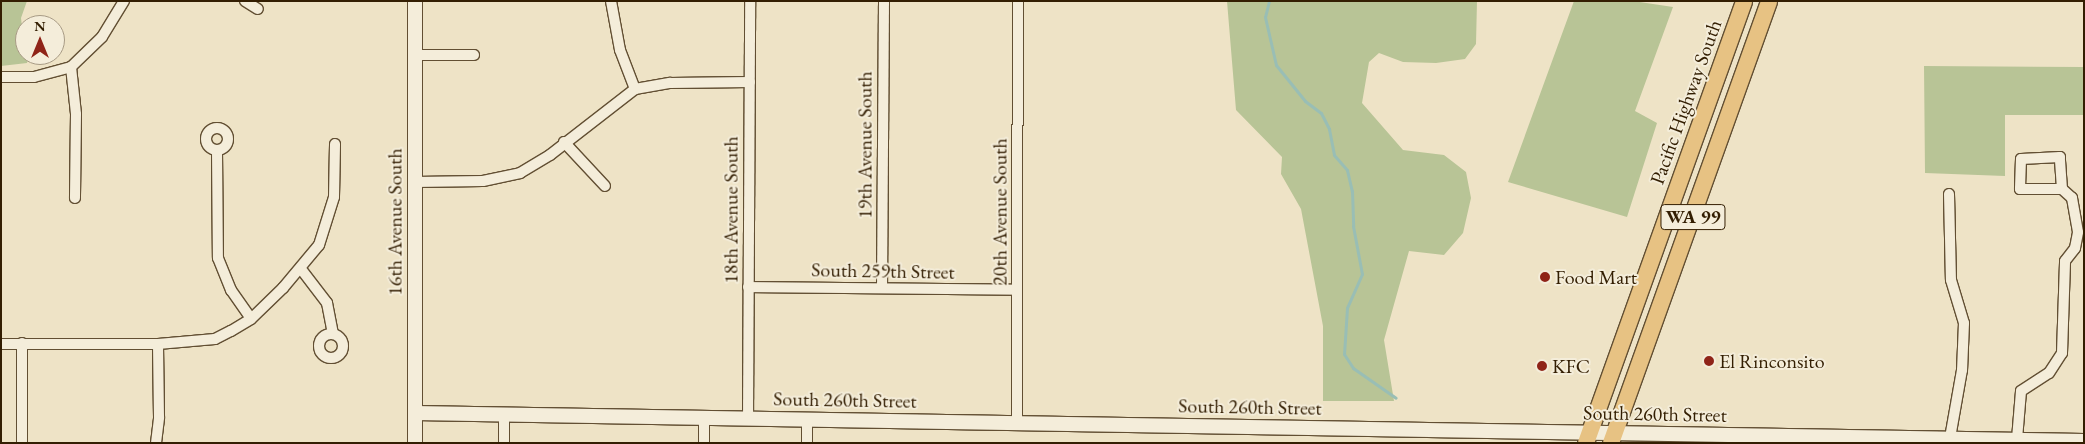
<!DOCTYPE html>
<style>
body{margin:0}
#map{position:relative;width:2085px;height:444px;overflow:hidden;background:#eee3c6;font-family:"EB Garamond",serif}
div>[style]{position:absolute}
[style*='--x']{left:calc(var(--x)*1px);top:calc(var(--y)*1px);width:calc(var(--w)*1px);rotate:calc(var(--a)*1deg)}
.green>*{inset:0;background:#b8c496}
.stream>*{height:3px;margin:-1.5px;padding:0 1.5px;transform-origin:1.5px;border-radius:1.5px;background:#99beb5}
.roads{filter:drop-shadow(1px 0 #624f33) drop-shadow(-1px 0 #624f33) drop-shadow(0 1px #624f33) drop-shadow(0 -1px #624f33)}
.minor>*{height:10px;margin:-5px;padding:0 5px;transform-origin:5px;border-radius:5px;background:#f4edda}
.minor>.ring{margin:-5px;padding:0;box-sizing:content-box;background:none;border:10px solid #f4edda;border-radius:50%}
.secondary>*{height:14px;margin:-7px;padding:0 7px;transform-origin:7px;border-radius:7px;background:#f4edda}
.primary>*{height:16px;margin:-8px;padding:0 8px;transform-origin:8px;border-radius:8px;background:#e7c283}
.dots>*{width:14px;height:14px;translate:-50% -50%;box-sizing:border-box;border:2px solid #f4edda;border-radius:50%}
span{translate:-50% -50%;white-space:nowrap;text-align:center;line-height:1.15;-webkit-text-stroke:4px #f4edda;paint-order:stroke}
.shield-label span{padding:1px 4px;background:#f4edda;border:1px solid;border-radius:4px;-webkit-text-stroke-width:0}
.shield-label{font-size:19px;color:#331e02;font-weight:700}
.street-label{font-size:20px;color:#331e02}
.poi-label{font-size:20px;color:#331e02}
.left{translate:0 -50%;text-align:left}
.frame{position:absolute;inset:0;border:2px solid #331e02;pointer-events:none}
.north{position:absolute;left:15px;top:15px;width:50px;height:50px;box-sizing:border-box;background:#f4edda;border:1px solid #a79a84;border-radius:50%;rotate:0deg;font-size:14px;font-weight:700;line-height:20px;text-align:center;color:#331e02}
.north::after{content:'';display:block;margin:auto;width:18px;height:22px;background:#8f2418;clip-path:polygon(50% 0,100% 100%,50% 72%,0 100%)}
</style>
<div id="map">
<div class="green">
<div style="clip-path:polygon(1px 1px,27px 1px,21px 18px,25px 55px,29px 55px,27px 63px,1px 66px)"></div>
<div style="clip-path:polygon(1227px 1px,1477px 1px,1476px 44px,1465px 59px,1436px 63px,1403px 62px,1379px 53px,1369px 62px,1362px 103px,1403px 150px,1444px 155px,1466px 172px,1471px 198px,1463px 233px,1444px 255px,1409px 251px,1384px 340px,1394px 401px,1323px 401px,1323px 326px,1301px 209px,1281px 174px,1282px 157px,1236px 110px)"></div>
<div style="clip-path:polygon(1574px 1px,1633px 1px,1673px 7px,1635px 111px,1657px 123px,1627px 217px,1508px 182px)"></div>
<div style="clip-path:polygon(1924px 66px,2084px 67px,2084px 115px,2005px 115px,2005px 176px,1925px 173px)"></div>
</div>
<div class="stream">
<div style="--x:1269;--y:1;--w:16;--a:104"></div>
<div style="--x:1265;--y:17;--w:49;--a:77.1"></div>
<div style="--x:1276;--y:65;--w:46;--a:51.1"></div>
<div style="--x:1305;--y:101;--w:20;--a:37"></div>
<div style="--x:1321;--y:113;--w:18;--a:63"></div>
<div style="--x:1329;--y:129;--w:26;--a:79"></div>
<div style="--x:1334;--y:155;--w:20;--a:49"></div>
<div style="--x:1347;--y:170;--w:22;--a:77"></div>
<div style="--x:1352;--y:191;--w:35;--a:88"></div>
<div style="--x:1353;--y:226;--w:49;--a:79.4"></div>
<div style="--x:1362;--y:274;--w:37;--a:114"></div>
<div style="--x:1347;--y:308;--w:46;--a:93.7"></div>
<div style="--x:1344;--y:354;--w:17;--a:57"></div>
<div style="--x:1353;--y:368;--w:52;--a:34.9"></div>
</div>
<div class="roads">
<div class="minor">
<div style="--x:245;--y:1;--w:15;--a:32"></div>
<div style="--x:611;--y:1;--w:50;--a:79.6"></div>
<div style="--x:620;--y:50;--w:42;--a:69"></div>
<div style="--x:415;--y:55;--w:59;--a:0"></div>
<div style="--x:71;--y:67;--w:47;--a:83.9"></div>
<div style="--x:76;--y:114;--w:84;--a:90.7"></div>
<div style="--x:1;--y:77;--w:33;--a:0"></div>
<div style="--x:34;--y:77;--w:38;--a:-15"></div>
<div style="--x:71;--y:67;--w:43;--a:-44.1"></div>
<div style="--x:102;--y:37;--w:42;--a:-58.6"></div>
<div class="ring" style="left:206px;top:128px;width:12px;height:12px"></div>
<div style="--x:564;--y:142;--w:60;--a:47"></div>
<div style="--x:217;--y:151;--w:107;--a:89.5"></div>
<div style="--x:218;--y:258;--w:35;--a:68"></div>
<div style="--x:231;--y:290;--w:35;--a:55"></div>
<div style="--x:415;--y:182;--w:68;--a:-0.8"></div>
<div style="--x:483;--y:181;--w:38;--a:-12"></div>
<div style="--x:520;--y:173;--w:35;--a:-31"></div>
<div style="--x:550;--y:155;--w:108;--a:-37.8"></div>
<div style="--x:635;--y:89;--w:36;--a:-10"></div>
<div style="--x:670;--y:83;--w:80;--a:-0.7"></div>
<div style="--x:1949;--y:194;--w:86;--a:88.7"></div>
<div style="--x:1951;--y:280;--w:45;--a:73.2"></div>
<div style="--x:1964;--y:323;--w:47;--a:92.4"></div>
<div style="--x:1962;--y:370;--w:69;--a:100"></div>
<div style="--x:301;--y:269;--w:43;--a:52.6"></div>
<div style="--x:327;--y:303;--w:31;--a:79"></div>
<div style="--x:748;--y:287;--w:269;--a:0.6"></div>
<div style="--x:882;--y:288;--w:287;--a:-89.6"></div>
<div class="ring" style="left:319px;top:334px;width:14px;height:14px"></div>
<div style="--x:1;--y:344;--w:157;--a:0"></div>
<div style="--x:158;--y:344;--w:57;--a:-5"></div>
<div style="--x:215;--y:339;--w:18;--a:-27"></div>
<div style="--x:231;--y:331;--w:23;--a:-31"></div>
<div style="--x:251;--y:319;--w:45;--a:-44.1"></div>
<div style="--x:283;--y:288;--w:56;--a:-50.1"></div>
<div style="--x:319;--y:245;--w:50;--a:-72.6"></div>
<div style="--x:334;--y:197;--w:53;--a:-88.9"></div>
<div style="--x:748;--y:419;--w:418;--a:-89.7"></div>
<div style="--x:1017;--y:423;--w:422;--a:-89.9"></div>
<div style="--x:2017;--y:439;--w:48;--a:-85.2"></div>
<div style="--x:2021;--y:391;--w:33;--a:-33"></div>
<div style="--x:2049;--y:373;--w:24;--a:-57"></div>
<div style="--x:2062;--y:353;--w:92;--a:-88.1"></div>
<div style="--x:2065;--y:261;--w:16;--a:-52"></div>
<div style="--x:2075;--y:248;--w:16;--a:-79"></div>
<div style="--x:2078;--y:232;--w:35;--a:-100"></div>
<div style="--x:2072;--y:198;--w:13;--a:-138"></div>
<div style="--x:2062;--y:189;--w:32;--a:-94"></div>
<div style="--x:2060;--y:157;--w:39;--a:177"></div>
<div style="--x:2021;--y:159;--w:30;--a:92"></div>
<div style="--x:2020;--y:189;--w:42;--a:0"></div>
<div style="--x:22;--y:443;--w:100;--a:-90"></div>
<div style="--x:156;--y:443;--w:26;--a:-83"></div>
<div style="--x:159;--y:417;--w:73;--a:-90.8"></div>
<div style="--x:504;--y:443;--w:28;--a:-90"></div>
<div style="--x:704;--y:443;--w:25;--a:-90"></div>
<div style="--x:807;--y:443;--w:23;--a:-90"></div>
</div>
<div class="secondary">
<div style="--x:415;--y:413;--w:1669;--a:0.96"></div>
<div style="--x:415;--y:443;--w:442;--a:-90"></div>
</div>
<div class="primary">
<div style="--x:1586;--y:443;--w:469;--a:-70.3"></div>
<div style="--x:1611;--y:443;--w:469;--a:-70.3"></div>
</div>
</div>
<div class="dots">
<div style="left:1545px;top:277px;background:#8f2418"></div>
<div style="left:1709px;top:361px;background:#8f2418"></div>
<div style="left:1542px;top:366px;background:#8f2418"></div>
</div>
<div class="shield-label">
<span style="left:1693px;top:217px">WA 99</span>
</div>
<div class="street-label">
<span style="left:1686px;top:102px;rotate:-70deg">Pacific Highway South</span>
<span style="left:865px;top:145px;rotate:-90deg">19th Avenue South</span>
<span style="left:731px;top:210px;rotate:-90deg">18th Avenue South</span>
<span style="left:1000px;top:212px;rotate:-90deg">20th Avenue South</span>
<span style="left:395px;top:222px;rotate:-90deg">16th Avenue South</span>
<span style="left:883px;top:271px;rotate:1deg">South 259th Street</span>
<span style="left:845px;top:400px;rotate:1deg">South 260th Street</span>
<span style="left:1250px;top:407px;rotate:1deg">South 260th Street</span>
<span style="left:1655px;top:414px;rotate:1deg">South 260th Street</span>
</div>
<div class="poi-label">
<span class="left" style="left:1555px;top:277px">Food Mart</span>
<span class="left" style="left:1719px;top:361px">El Rinconsito</span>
<span class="left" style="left:1552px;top:366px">KFC</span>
</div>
<div class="frame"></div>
<div class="north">N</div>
</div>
